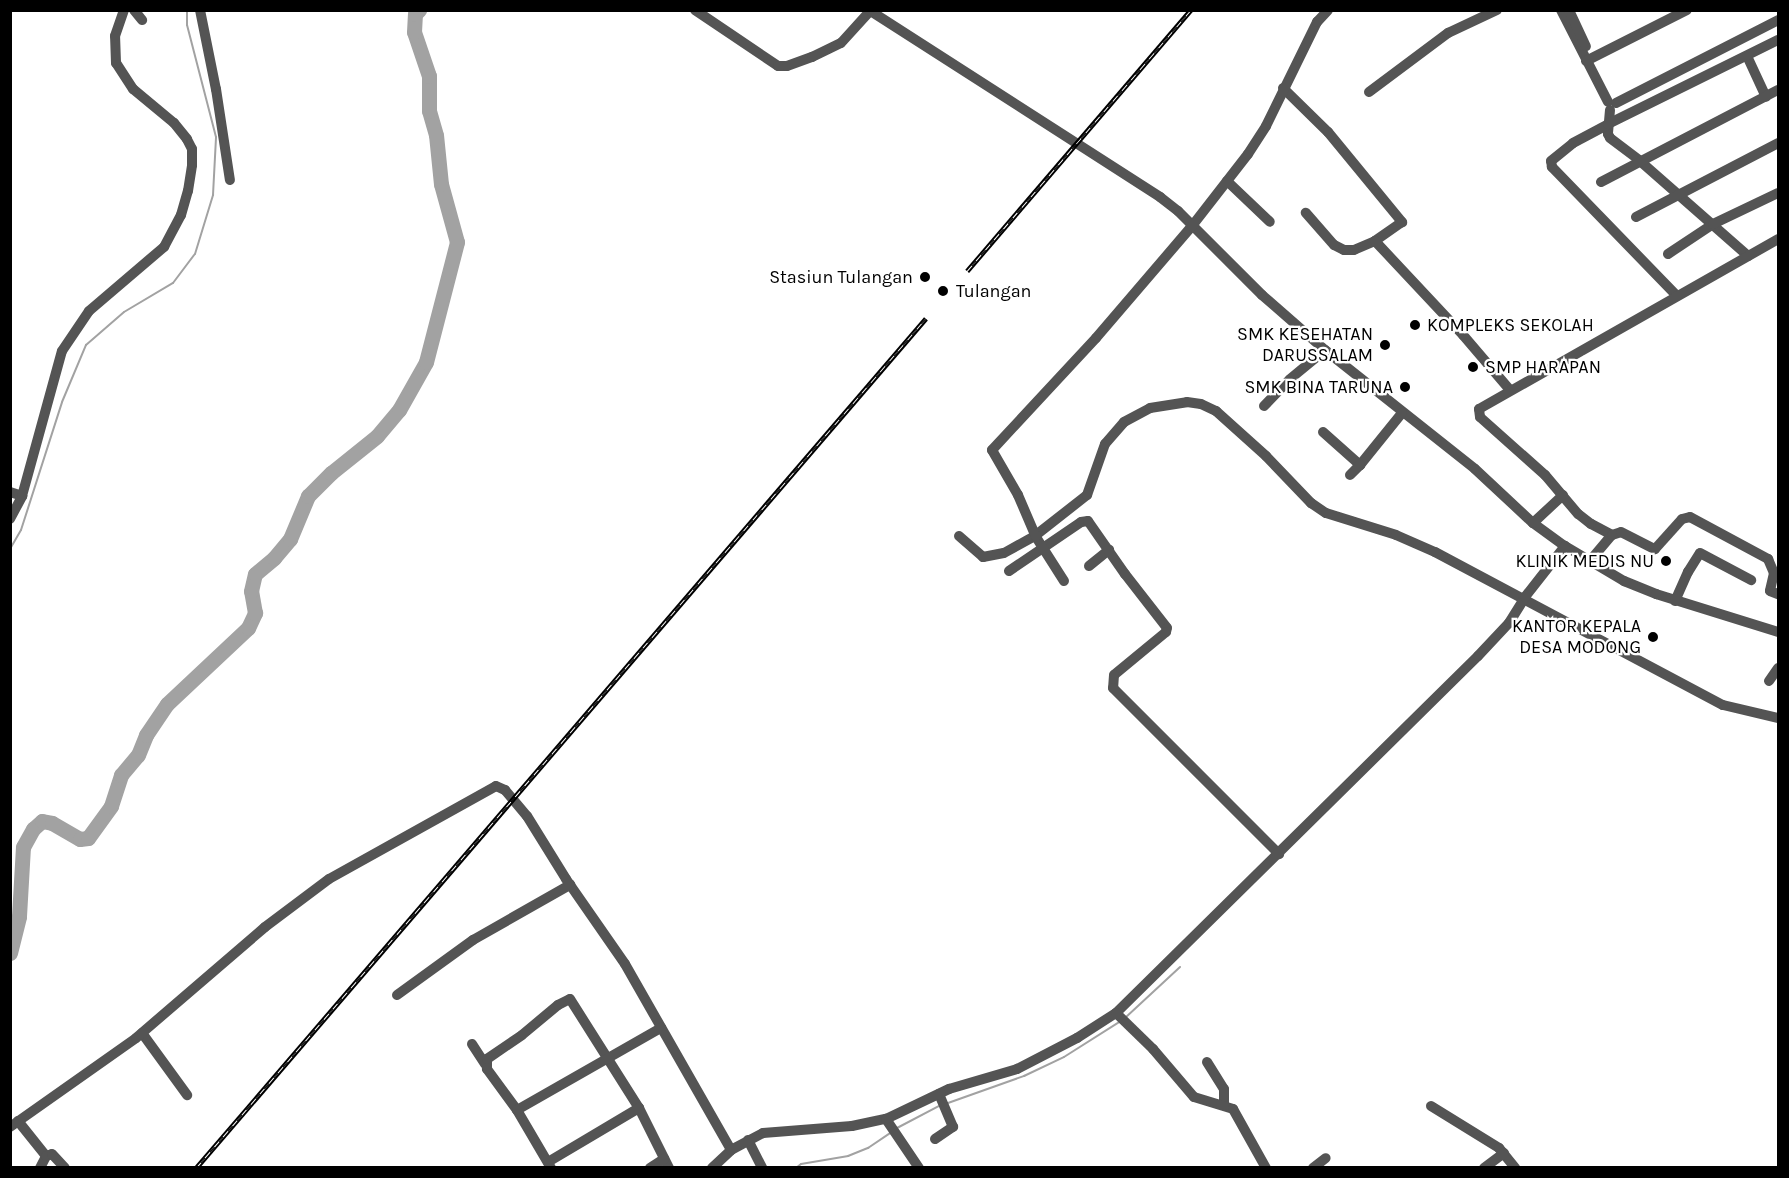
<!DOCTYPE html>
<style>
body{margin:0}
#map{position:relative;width:1789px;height:1178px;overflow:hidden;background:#fff;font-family:Karla,sans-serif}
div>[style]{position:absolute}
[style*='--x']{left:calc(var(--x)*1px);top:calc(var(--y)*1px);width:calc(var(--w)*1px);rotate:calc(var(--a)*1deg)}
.stream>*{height:2px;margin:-1px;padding:0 1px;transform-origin:1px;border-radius:1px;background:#a2a2a2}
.river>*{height:15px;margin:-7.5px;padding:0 7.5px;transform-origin:7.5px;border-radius:7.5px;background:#a2a2a2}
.minor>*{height:10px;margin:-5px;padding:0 5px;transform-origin:5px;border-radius:5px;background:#545454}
.rail>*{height:4.5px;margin-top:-2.25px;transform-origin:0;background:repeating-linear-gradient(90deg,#fff 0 7px,#000 0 14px);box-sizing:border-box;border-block:2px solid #000}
.dots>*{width:16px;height:16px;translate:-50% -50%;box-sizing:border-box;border:3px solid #fff;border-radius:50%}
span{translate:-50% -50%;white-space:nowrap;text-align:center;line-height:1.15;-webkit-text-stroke:4.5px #fff;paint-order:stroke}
.poi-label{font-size:18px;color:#000}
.right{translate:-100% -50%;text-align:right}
.left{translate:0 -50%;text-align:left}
.frame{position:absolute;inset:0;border:12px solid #000;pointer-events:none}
</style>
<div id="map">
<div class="stream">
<div style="--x:10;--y:549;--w:22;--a:-60"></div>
<div style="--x:21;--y:530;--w:134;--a:-72.2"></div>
<div style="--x:62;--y:402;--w:62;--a:-67.2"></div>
<div style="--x:86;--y:345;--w:50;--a:-41"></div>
<div style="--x:124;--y:312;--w:57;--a:-30.6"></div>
<div style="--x:173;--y:283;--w:36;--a:-53"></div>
<div style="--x:195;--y:254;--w:62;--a:-73"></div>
<div style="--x:213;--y:195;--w:58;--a:-87"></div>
<div style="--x:216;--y:137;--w:116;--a:-104.5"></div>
<div style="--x:187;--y:25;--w:15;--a:-90"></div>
<div style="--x:1125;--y:1018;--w:75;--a:-42.8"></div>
<div style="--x:948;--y:1103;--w:81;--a:-19.6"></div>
<div style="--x:1024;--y:1076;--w:44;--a:-25.4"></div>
<div style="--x:1064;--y:1057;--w:67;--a:-32.3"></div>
<div style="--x:897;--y:1128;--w:47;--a:-27.6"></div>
<div style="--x:796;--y:1168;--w:6;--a:-39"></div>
<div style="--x:801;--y:1164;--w:48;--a:-9.7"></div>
<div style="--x:848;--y:1156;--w:22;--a:-22"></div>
<div style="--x:868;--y:1148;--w:27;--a:-34"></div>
</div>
<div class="river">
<div style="--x:10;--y:953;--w:38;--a:-76"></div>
<div style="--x:19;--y:916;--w:69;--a:-86.7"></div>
<div style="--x:23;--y:847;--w:21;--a:-61"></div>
<div style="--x:33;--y:829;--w:12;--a:-42"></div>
<div style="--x:42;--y:821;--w:10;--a:11"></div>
<div style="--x:52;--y:823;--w:32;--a:30"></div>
<div style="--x:80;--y:839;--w:8;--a:-7"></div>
<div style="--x:88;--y:838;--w:39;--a:-54"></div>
<div style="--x:111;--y:806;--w:33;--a:-72"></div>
<div style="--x:121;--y:775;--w:26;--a:-50"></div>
<div style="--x:138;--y:755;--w:22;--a:-68"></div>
<div style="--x:146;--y:735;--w:37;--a:-56"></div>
<div style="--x:167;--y:704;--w:111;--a:-43.2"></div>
<div style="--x:248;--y:628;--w:17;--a:-65"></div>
<div style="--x:255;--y:613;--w:22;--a:-100"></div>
<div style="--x:251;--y:591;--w:17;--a:-77"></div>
<div style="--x:255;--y:574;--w:25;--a:-40"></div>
<div style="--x:274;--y:558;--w:25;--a:-50"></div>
<div style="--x:290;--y:539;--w:47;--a:-67.3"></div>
<div style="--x:308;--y:496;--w:33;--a:-45"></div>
<div style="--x:331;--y:473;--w:59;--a:-38.8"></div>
<div style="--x:377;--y:436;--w:34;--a:-50"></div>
<div style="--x:399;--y:410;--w:55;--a:-60.6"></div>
<div style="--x:426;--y:362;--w:124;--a:-75.5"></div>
<div style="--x:457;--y:242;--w:60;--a:-105.4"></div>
<div style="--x:441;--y:184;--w:49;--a:-95.8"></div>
<div style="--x:436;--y:135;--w:25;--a:-106"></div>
<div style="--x:429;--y:111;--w:35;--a:-90"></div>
<div style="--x:429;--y:76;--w:46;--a:-108.8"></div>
<div style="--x:414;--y:32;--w:18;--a:-87"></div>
<div style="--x:415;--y:14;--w:6;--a:-45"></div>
</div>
<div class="minor">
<div style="--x:134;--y:10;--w:13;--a:51"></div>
<div style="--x:200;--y:10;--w:81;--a:78.6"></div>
<div style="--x:216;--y:89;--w:92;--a:81.3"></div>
<div style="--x:695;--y:10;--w:100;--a:34"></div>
<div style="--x:778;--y:66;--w:9;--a:0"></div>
<div style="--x:787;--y:66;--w:27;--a:-20"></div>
<div style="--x:812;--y:57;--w:32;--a:-26"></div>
<div style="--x:841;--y:43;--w:45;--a:-47.7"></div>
<div style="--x:869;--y:10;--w:346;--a:32.7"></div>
<div style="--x:1160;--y:197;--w:23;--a:38"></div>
<div style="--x:1178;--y:211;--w:119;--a:45"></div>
<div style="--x:1262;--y:295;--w:84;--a:41.1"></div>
<div style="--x:1325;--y:350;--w:191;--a:38.4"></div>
<div style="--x:1475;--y:469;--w:79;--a:43"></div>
<div style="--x:1533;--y:523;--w:39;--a:36"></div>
<div style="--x:1565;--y:546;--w:69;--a:30.7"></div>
<div style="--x:1624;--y:581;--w:35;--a:22"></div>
<div style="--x:1656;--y:594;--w:128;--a:17.3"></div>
<div style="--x:1561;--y:10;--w:103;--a:62.9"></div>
<div style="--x:1569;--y:10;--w:40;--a:65"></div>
<div style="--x:1747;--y:56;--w:45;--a:65.1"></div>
<div style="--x:1586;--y:61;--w:113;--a:-26.8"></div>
<div style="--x:1283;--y:88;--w:63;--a:44.4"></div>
<div style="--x:1328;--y:132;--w:117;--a:50.6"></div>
<div style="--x:1402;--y:222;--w:33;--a:145"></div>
<div style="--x:1375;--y:241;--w:23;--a:157"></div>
<div style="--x:1354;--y:250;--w:10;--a:180"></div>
<div style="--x:1344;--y:250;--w:11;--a:-153"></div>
<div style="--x:1334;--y:245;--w:43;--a:-131.2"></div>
<div style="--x:1369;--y:92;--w:99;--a:-36.8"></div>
<div style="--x:1448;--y:33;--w:54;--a:-25.1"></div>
<div style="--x:1616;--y:103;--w:182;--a:-27.1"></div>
<div style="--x:1610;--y:110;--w:24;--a:95"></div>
<div style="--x:1608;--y:134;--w:4;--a:63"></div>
<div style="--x:1610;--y:138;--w:38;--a:37"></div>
<div style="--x:1640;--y:161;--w:144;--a:41.3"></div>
<div style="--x:1227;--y:181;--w:59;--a:43.6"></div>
<div style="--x:1601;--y:182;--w:199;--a:-27.5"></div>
<div style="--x:1636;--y:217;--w:160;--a:-27.5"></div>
<div style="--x:1375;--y:241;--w:129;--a:46.9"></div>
<div style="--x:1463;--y:335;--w:72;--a:49.5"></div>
<div style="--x:1668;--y:254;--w:54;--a:-33.7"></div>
<div style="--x:1713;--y:224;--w:72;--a:-25.5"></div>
<div style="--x:1677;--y:296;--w:180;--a:-134.1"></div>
<div style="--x:1552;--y:167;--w:6;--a:-99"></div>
<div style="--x:1551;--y:161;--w:28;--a:-39"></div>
<div style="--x:1573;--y:143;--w:40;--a:-28"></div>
<div style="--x:1608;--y:124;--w:190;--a:-26.3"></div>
<div style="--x:1264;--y:406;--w:37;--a:-46"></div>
<div style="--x:1290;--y:379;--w:45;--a:-39.6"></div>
<div style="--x:1323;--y:432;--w:50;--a:41.7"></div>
<div style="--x:1360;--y:465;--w:67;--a:-51.1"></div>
<div style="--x:1350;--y:475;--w:14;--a:-45"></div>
<div style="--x:10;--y:492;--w:13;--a:18"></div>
<div style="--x:10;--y:519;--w:26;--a:-62"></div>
<div style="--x:22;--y:496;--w:150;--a:-74.6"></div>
<div style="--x:62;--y:351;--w:48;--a:-56"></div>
<div style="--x:89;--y:311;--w:99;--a:-40.5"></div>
<div style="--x:164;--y:247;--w:36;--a:-62"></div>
<div style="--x:181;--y:215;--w:25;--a:-74"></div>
<div style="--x:188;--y:191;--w:26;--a:-81"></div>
<div style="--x:192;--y:165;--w:16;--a:-90"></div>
<div style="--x:192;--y:149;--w:11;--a:-117"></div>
<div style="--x:187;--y:139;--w:21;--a:-129"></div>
<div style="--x:174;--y:123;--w:53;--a:-140.3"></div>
<div style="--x:133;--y:89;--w:31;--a:-123"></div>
<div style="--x:116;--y:63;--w:27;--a:-92"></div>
<div style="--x:115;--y:36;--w:28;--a:-71"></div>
<div style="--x:1533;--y:523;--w:41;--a:-43"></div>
<div style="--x:1612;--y:535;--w:24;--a:-152"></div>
<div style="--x:1591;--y:524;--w:16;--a:-142"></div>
<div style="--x:1578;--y:514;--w:51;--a:-130.2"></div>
<div style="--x:1545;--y:475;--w:87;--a:-138.3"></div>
<div style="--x:1480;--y:417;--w:8;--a:-97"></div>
<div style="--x:1479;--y:409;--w:344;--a:-29.6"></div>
<div style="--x:959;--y:536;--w:32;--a:41"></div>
<div style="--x:983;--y:557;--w:21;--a:-11"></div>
<div style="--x:1004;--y:553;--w:37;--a:-29"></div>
<div style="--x:1036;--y:535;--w:65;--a:-38.1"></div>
<div style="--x:1087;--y:495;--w:54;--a:-70.6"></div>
<div style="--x:1105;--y:444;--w:29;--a:-49"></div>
<div style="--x:1124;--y:422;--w:30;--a:-28"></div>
<div style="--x:1150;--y:408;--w:37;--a:-9"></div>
<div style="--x:1187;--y:402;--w:14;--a:8"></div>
<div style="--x:1201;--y:404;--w:17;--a:25"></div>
<div style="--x:1216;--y:411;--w:67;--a:42"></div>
<div style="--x:1266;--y:456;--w:65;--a:46.2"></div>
<div style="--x:1311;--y:503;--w:18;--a:34"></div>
<div style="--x:1326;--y:513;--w:73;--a:17.4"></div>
<div style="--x:1396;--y:535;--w:43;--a:23.6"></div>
<div style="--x:1435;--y:552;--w:326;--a:28"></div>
<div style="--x:1723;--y:705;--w:57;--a:13.3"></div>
<div style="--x:1589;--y:562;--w:35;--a:-50"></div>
<div style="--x:1612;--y:535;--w:9;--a:-18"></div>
<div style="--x:1621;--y:532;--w:38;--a:27"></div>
<div style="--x:1655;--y:549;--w:40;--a:-48"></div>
<div style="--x:1682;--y:519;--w:8;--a:-14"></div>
<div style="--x:1690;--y:517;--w:89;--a:28.3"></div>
<div style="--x:1768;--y:559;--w:15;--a:67"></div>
<div style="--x:1774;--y:573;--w:18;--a:103"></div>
<div style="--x:1770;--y:591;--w:9;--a:21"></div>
<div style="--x:1089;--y:566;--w:26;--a:-39"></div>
<div style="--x:1009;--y:571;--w:87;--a:-34.2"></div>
<div style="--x:1081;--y:522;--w:7;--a:-8"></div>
<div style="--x:1088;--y:521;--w:65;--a:55.1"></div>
<div style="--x:1125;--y:574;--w:68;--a:52.1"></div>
<div style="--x:1167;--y:628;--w:4;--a:104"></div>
<div style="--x:1166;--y:632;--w:67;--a:140.4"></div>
<div style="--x:1114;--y:675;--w:13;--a:94"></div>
<div style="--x:1113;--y:688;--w:235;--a:45"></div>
<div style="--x:1064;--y:581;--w:52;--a:-122.5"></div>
<div style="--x:1036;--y:537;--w:46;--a:-113.2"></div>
<div style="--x:1018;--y:495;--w:52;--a:-120"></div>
<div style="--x:992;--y:450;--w:153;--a:-47.1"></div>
<div style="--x:1096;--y:338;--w:148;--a:-49.4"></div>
<div style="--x:1192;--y:226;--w:91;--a:-52.1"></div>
<div style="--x:1248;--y:154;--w:33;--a:-57"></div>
<div style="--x:1266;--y:126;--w:116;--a:-63.9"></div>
<div style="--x:1317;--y:22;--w:16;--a:-47"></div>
<div style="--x:1675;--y:601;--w:32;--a:-66"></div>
<div style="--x:1688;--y:572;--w:22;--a:-58"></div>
<div style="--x:1700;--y:553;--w:58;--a:27.9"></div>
<div style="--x:1769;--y:681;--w:16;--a:-55"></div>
<div style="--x:397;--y:995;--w:94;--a:-35.9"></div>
<div style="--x:473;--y:940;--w:112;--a:-29.6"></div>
<div style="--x:1116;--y:1013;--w:508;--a:-44.6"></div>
<div style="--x:1478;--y:656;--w:45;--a:-46.8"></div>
<div style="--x:1509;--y:623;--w:31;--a:-58"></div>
<div style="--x:1525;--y:597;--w:65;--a:-51.9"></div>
<div style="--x:142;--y:1033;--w:77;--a:54"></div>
<div style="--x:472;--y:1044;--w:24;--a:57"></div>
<div style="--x:1207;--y:1062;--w:32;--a:58"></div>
<div style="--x:1224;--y:1089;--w:15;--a:90"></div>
<div style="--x:1431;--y:1106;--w:80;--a:31.7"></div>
<div style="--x:1499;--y:1148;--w:26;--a:51"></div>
<div style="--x:517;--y:1110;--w:51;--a:-126.2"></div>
<div style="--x:487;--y:1069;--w:10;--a:-90"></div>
<div style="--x:487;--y:1059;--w:42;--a:-34.4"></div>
<div style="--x:522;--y:1035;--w:47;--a:-39.8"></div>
<div style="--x:558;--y:1005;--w:13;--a:-27"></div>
<div style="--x:570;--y:999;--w:129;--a:57.7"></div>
<div style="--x:639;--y:1108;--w:67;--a:63.4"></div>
<div style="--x:18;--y:1121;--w:45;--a:51.3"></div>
<div style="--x:10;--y:1127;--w:154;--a:-35.2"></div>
<div style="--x:136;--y:1038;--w:170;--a:-40.7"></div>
<div style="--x:265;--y:927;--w:80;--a:-36.9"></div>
<div style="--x:329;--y:879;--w:191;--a:-29.1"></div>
<div style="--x:496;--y:786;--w:10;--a:24"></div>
<div style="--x:505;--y:790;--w:34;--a:50"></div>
<div style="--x:527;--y:816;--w:74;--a:58.2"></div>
<div style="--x:566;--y:879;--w:103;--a:55.2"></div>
<div style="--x:625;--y:964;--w:214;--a:60.3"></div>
<div style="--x:935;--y:1139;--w:22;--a:-34"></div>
<div style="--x:953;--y:1127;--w:36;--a:-113"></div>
<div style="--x:748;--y:1140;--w:31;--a:63"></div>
<div style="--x:548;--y:1162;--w:106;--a:-30.7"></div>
<div style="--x:40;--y:1168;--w:13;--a:-63"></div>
<div style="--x:46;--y:1156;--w:6;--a:-18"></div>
<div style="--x:52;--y:1154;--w:19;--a:47"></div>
<div style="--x:551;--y:1168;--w:67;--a:-120.4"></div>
<div style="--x:517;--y:1110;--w:166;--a:-29.7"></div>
<div style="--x:650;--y:1168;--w:17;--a:-33"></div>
<div style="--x:712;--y:1168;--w:26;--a:-43"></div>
<div style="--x:731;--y:1150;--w:36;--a:-28"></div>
<div style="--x:763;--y:1133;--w:89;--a:-4.5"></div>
<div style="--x:852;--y:1126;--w:35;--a:-12"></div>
<div style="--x:919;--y:1168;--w:59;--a:-124"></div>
<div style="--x:886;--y:1119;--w:70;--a:-25.5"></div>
<div style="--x:949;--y:1089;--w:71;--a:-16.4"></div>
<div style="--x:1017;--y:1069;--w:68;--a:-27.3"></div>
<div style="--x:1077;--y:1038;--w:46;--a:-32.7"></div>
<div style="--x:1116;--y:1013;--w:52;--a:44.2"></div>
<div style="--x:1153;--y:1049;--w:63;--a:49.5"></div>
<div style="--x:1194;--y:1097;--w:41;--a:17.1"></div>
<div style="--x:1233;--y:1109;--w:68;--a:60.8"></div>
<div style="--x:1313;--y:1168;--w:16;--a:-38"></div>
<div style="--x:1484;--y:1168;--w:25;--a:-37"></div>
</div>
<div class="rail">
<div style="--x:967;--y:271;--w:344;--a:-49.4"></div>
<div style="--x:196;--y:1168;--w:1120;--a:-49.34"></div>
</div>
<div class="dots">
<div style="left:925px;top:277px;background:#000"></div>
<div style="left:943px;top:291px;background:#000"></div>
<div style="left:1415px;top:325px;background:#000"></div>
<div style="left:1385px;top:345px;background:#000"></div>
<div style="left:1473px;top:367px;background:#000"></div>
<div style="left:1405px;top:387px;background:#000"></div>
<div style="left:1666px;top:561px;background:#000"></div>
<div style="left:1653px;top:637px;background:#000"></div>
</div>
<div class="poi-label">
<span class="right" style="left:913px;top:277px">Stasiun Tulangan</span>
<span class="left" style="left:956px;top:291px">Tulangan</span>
<span class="left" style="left:1427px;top:325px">KOMPLEKS SEKOLAH</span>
<span class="right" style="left:1373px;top:345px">SMK KESEHATAN<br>DARUSSALAM</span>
<span class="left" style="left:1485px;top:367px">SMP HARAPAN</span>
<span class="right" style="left:1393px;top:387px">SMK BINA TARUNA</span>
<span class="right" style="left:1654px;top:561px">KLINIK MEDIS NU</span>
<span class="right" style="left:1641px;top:637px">KANTOR KEPALA<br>DESA MODONG</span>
</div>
<div class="frame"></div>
</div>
